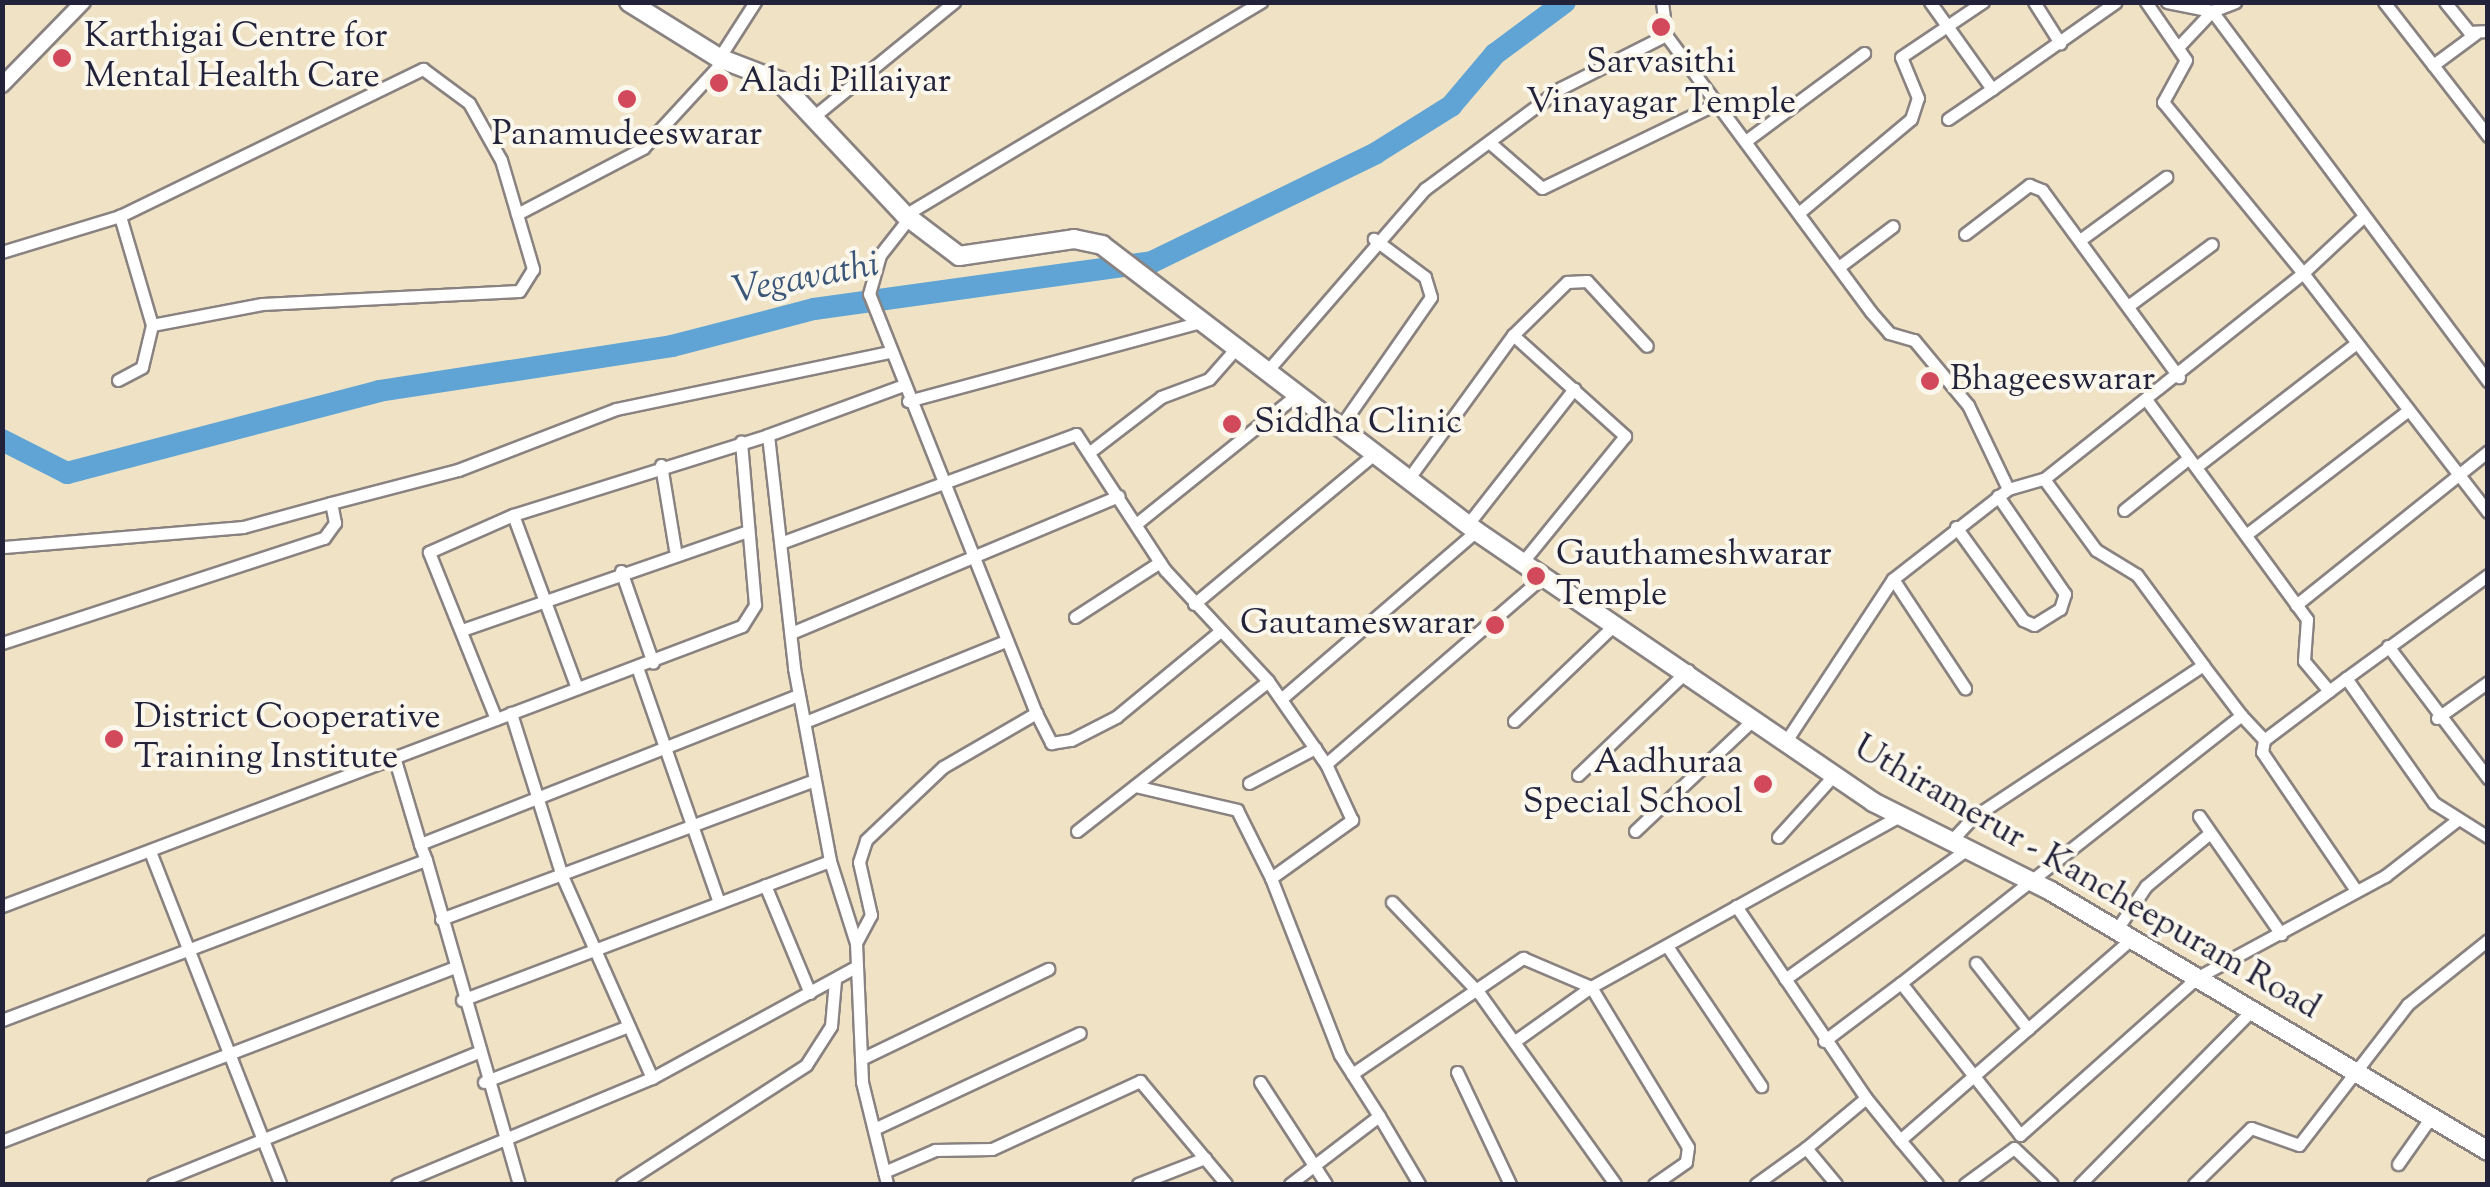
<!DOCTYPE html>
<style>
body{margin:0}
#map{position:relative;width:2490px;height:1187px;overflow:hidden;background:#f0e3c5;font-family:"Sorts Mill Goudy",serif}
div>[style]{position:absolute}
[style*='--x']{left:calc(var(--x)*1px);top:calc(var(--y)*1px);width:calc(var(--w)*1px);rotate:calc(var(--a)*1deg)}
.river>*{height:22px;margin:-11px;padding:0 11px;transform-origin:11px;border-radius:11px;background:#5fa4d4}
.roads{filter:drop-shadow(2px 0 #898280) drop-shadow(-2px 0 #898280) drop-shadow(0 2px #898280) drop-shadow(0 -2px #898280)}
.minor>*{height:11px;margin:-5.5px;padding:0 5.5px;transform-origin:5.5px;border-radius:5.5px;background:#fff}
.tertiary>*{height:14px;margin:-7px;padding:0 7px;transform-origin:7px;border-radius:7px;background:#fff}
.primary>*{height:18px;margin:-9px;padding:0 9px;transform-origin:9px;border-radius:9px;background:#fff}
.dots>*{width:28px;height:28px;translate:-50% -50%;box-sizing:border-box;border:5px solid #fbf7ec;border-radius:50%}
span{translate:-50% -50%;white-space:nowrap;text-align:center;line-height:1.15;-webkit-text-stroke:8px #fbf7ec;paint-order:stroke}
.poi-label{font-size:35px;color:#22223b}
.left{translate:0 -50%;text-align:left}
.right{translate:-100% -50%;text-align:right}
.street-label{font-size:35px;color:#22223b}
.water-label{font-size:38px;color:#3a5678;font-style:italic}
.frame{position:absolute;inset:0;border:5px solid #22223b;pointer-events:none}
</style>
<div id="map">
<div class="river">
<div style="--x:2;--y:440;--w:73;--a:26.9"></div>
<div style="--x:67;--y:473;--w:323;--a:-14.7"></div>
<div style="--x:379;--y:391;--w:296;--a:-8.7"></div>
<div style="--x:672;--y:346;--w:147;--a:-14.6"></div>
<div style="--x:814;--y:309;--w:341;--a:-7.9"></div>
<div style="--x:1152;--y:262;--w:249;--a:-25.9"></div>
<div style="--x:1376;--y:153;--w:89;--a:-32.1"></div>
<div style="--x:1451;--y:106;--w:68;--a:-49.8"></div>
<div style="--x:1495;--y:54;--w:87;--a:-36.6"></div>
</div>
<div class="roads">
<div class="minor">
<div style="--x:1662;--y:2;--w:33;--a:83"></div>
<div style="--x:1666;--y:35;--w:345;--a:53.5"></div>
<div style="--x:1871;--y:312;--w:28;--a:49"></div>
<div style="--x:1889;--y:333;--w:26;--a:16"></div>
<div style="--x:1914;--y:340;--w:85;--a:50.3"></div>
<div style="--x:1968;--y:405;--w:93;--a:64.5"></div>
<div style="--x:2008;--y:489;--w:37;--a:-16"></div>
<div style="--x:2044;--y:479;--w:331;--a:-38.5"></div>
<div style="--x:2303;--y:273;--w:302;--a:52.3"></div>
<div style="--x:1930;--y:2;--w:107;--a:54.5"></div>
<div style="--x:1992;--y:89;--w:151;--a:-35.1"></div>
<div style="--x:2034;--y:2;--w:49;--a:57.6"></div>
<div style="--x:2146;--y:2;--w:70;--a:55.4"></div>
<div style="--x:2186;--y:60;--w:48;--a:118.7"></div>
<div style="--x:2163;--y:102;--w:221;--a:50.7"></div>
<div style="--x:2303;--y:273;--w:82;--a:-43"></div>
<div style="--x:2167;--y:2;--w:46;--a:11.3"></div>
<div style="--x:2212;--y:11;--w:25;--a:-21"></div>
<div style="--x:2384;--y:2;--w:80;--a:52.1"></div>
<div style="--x:2433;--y:65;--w:52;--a:-36.4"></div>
<div style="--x:2445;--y:2;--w:38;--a:51"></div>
<div style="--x:2469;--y:32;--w:19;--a:-3"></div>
<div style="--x:2212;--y:11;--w:462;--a:53.3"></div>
<div style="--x:2181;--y:44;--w:45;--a:-46.8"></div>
<div style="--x:719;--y:58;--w:67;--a:-57.3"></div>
<div style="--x:2433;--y:65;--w:90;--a:52.2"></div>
<div style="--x:818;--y:113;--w:176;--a:-39.2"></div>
<div style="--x:1948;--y:119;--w:53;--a:-34.3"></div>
<div style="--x:1747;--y:140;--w:146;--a:-36.6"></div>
<div style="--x:1489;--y:142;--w:70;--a:41"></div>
<div style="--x:1542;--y:188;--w:195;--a:-25.8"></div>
<div style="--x:1801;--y:211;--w:143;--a:-39.9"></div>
<div style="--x:1911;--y:119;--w:22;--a:-72"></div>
<div style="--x:1918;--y:98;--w:44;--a:-112.5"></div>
<div style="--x:1901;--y:57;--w:99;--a:-33.9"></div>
<div style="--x:517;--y:214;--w:142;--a:-27.6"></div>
<div style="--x:643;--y:148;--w:120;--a:-47.4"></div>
<div style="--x:905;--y:215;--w:415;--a:-30.9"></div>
<div style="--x:1965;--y:234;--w:81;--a:-37.4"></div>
<div style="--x:2029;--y:185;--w:14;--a:21"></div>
<div style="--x:2042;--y:190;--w:232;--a:53.8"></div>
<div style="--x:2080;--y:240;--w:107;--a:-36.2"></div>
<div style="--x:2;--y:252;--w:123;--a:-17"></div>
<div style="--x:120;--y:216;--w:337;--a:-25.9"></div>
<div style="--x:423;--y:69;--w:57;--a:36.5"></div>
<div style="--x:469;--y:103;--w:65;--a:60.7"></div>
<div style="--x:501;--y:160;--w:114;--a:73.6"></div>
<div style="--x:533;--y:269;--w:26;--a:122"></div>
<div style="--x:519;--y:291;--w:257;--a:177.1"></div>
<div style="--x:262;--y:304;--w:112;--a:169.2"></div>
<div style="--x:152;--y:325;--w:114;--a:-106.4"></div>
<div style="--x:1840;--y:266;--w:66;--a:-37"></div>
<div style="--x:2128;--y:306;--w:104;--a:-36.4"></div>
<div style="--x:1513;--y:335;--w:151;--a:42"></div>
<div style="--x:1625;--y:436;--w:159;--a:129.1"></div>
<div style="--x:1268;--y:370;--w:240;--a:-49.1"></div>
<div style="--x:1425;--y:189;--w:169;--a:-36.6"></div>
<div style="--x:1561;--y:88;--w:118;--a:-26.8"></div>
<div style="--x:118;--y:380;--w:27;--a:-28"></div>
<div style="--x:142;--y:367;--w:43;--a:-76.6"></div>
<div style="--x:908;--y:401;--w:308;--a:-15.1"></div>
<div style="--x:2148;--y:402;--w:269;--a:53.8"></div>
<div style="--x:2307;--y:619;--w:42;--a:94.1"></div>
<div style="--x:2304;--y:661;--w:39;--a:50"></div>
<div style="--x:2329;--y:691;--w:21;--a:-37"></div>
<div style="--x:1341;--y:426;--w:157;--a:-55.1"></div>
<div style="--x:1431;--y:297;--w:21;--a:-107"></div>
<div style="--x:1425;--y:277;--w:64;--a:-143.3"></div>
<div style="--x:768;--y:435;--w:145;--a:-20.2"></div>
<div style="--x:1091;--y:451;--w:88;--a:-37.6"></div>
<div style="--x:1161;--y:397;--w:51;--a:-20.6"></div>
<div style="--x:1209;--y:379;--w:44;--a:-48.7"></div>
<div style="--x:661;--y:465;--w:86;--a:80.6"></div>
<div style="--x:2196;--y:467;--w:201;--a:-37.7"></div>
<div style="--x:1409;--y:478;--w:177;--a:-54"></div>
<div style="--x:1513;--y:335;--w:76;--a:-44.5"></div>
<div style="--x:1567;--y:282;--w:20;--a:-3"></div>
<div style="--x:1587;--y:281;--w:88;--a:47.3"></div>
<div style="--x:2044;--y:479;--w:88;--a:53.8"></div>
<div style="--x:2096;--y:550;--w:48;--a:31.4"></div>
<div style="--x:2137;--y:575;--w:112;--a:53.7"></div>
<div style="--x:2124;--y:510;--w:83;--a:-38.7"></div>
<div style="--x:1136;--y:524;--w:209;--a:-38.8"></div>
<div style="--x:1468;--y:524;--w:172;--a:-51.9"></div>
<div style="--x:1956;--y:527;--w:115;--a:54.2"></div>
<div style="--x:2023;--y:620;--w:12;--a:24"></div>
<div style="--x:2034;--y:625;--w:31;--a:-32"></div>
<div style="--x:2060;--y:609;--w:16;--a:-72"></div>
<div style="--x:2065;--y:594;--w:119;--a:-124.4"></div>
<div style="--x:2247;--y:534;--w:200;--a:-37.5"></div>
<div style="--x:783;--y:542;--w:312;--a:-20.2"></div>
<div style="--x:1076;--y:434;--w:163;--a:56.8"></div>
<div style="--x:1165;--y:570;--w:151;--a:47.1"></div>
<div style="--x:1268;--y:681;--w:101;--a:55.1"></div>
<div style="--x:1326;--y:764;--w:289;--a:-40.8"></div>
<div style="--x:4;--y:547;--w:240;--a:-4.8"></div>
<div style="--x:243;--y:527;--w:91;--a:-15.3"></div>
<div style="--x:621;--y:571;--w:97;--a:70.8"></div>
<div style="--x:2488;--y:575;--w:175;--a:144"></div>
<div style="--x:2346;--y:678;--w:153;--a:54.9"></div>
<div style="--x:2434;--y:803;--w:64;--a:32.2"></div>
<div style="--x:1893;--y:579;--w:131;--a:56.6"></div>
<div style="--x:1194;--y:604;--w:236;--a:-39.8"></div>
<div style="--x:2296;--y:605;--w:246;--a:-38.7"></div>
<div style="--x:1075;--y:617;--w:101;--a:-32.9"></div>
<div style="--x:462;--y:630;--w:299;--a:-19.1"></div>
<div style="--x:791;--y:633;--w:355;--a:-22.7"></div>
<div style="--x:2;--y:643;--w:339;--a:-18.1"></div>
<div style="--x:324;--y:538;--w:19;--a:-54"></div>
<div style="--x:335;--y:523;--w:20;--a:-101"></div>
<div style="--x:331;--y:503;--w:131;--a:-14.6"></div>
<div style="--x:458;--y:470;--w:169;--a:-21.1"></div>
<div style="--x:616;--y:409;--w:278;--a:-11.8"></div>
<div style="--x:2388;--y:646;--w:166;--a:52.9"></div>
<div style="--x:638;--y:670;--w:246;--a:70.8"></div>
<div style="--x:577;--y:688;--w:184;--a:-110.3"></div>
<div style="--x:513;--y:515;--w:267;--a:-17.4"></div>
<div style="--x:768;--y:435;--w:234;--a:83.6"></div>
<div style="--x:794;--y:668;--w:196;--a:79.4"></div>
<div style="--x:830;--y:861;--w:86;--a:72.4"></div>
<div style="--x:856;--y:943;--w:139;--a:87.5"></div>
<div style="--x:862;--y:1082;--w:105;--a:76.2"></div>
<div style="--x:2329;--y:691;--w:81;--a:143"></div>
<div style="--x:2264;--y:740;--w:12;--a:99"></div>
<div style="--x:2262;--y:752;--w:166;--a:55.8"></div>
<div style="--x:1281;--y:699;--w:257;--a:-40.7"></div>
<div style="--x:1036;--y:713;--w:34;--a:63"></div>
<div style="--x:1051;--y:743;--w:20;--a:-9"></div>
<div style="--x:1071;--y:740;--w:51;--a:-27.1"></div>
<div style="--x:1116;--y:717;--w:132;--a:-39.5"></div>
<div style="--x:2437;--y:718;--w:62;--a:-35.2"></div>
<div style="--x:496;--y:719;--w:180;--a:-111.9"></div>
<div style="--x:429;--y:552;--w:92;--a:-23.8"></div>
<div style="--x:1514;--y:721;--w:140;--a:-43.8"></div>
<div style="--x:805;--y:722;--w:216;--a:-22"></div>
<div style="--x:1786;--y:741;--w:194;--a:-56.6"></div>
<div style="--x:1893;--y:579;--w:146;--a:-38"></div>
<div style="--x:395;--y:760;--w:88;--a:73.4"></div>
<div style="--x:1578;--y:775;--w:152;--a:-43.7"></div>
<div style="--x:1249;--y:783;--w:75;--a:-27.9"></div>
<div style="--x:1135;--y:786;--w:105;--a:13.2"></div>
<div style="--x:1237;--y:810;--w:76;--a:63.4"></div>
<div style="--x:2199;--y:816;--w:144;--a:55.2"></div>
<div style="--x:1077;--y:831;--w:243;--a:-38.1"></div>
<div style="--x:1635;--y:831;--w:165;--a:-43.3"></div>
<div style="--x:1778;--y:837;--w:84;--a:-47.9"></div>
<div style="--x:1950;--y:842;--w:33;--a:-47"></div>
<div style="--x:1972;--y:818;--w:277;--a:-33.5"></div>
<div style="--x:2203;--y:665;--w:63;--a:52.8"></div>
<div style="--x:151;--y:854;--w:354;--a:68.6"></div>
<div style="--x:426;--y:860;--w:337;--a:74"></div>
<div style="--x:765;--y:885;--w:117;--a:67.4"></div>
<div style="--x:1392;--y:902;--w:126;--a:46.3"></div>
<div style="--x:1479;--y:993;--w:234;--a:54.5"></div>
<div style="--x:2;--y:906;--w:791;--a:-20.73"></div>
<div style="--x:742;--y:626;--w:25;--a:-58"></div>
<div style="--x:755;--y:605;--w:164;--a:-94.9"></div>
<div style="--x:1736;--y:906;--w:232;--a:55.9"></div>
<div style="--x:441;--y:919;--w:398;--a:-20.4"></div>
<div style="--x:2117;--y:929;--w:52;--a:-56"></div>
<div style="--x:2146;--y:886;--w:83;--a:-39.6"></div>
<div style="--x:856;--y:943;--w:32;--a:-62"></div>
<div style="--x:871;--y:915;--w:54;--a:-102.8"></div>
<div style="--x:859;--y:862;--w:23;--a:-72"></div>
<div style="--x:866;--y:840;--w:106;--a:-43.5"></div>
<div style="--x:943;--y:767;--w:108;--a:-30.1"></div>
<div style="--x:1036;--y:713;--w:451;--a:-111.7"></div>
<div style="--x:869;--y:294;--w:41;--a:-74.2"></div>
<div style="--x:880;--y:255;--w:47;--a:-51.9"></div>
<div style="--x:1667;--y:946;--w:169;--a:56.1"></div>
<div style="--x:1976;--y:963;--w:84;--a:51.8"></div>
<div style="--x:1785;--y:979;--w:224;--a:-35.5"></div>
<div style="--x:1901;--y:983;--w:433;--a:-38.2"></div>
<div style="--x:2241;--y:715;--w:34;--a:47"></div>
<div style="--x:462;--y:1000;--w:393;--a:-20.7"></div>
<div style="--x:2;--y:1020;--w:453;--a:-20.7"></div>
<div style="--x:426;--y:860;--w:17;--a:-111"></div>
<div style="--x:420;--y:844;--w:406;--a:-21.5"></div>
<div style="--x:1515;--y:1041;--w:93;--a:-35.4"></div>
<div style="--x:1591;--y:987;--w:187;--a:58.8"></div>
<div style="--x:1688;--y:1147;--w:15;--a:98"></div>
<div style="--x:1686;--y:1162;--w:39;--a:145"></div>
<div style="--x:1824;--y:1041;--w:96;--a:-37"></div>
<div style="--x:1901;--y:983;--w:193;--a:51.9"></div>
<div style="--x:2020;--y:1135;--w:238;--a:-41.6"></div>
<div style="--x:2198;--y:977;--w:213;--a:-28.4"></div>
<div style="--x:2385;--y:876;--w:90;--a:-37.8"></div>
<div style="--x:861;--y:1059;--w:208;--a:-25.7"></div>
<div style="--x:1457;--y:1072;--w:124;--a:64.7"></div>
<div style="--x:1352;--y:1074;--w:207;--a:-34.2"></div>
<div style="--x:1523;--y:958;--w:74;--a:23.1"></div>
<div style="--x:1591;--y:987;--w:353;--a:-29"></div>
<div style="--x:652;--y:1078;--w:232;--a:-28.6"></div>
<div style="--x:484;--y:1082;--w:152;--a:-21.2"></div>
<div style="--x:1260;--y:1082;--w:121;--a:57.1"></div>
<div style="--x:1379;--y:1116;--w:79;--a:59.5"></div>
<div style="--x:874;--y:1129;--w:227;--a:-25"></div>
<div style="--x:1900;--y:1140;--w:57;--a:49.9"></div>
<div style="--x:2;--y:1141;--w:485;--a:-21"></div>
<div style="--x:2398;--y:1164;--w:57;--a:-54.9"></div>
<div style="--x:884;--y:1172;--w:56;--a:-23.3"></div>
<div style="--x:935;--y:1150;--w:57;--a:-1"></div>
<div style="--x:992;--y:1149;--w:163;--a:-24.7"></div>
<div style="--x:1140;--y:1081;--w:134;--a:50.1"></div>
<div style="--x:153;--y:1184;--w:348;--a:-22.1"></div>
<div style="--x:397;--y:1184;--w:276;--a:-22.6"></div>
<div style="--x:652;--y:1078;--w:221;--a:-114"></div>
<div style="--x:562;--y:876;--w:171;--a:-107.4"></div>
<div style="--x:622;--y:1184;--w:219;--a:-32.9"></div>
<div style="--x:806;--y:1065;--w:46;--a:-57.3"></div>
<div style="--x:831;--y:1026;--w:46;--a:-85"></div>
<div style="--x:1138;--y:1184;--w:72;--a:-21.2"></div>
<div style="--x:1290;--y:1184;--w:112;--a:-37.4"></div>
<div style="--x:1379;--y:1116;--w:72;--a:-122.6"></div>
<div style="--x:1340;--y:1055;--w:190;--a:-111.3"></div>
<div style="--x:1271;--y:878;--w:100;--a:-35.6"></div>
<div style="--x:1352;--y:820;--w:62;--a:-114.9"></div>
<div style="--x:1756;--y:1184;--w:62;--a:-35.8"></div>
<div style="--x:1836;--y:1184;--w:47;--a:-129.8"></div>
<div style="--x:1806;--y:1148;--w:78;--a:-39.8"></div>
<div style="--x:1866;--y:1098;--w:54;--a:51"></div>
<div style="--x:1900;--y:1140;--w:308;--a:-41"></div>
<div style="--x:1965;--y:1184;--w:61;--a:-36.3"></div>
<div style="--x:2014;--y:1148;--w:52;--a:43.5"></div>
<div style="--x:2080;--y:1184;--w:246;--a:-45.3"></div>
<div style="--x:2194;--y:1184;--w:80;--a:-44.5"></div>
<div style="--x:2251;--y:1128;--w:51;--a:19.5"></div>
<div style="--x:2299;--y:1145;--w:178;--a:-52.3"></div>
<div style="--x:2408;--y:1004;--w:102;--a:-38.7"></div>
</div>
<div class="tertiary">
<div style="--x:2;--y:85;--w:116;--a:-45.7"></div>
</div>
<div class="primary">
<div style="--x:629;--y:2;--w:106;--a:31.9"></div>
<div style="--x:719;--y:58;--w:64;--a:21"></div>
<div style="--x:779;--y:81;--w:184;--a:46.8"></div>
<div style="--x:905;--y:215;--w:68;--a:37.2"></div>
<div style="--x:959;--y:256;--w:116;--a:-8.4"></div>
<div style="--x:1074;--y:239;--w:29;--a:12"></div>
<div style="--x:1102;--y:245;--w:471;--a:37.4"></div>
<div style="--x:1476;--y:531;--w:481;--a:34.3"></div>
<div style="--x:1873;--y:802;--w:197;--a:26.6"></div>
<div style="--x:2049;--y:890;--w:511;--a:30.73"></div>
</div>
</div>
<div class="dots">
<div style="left:1661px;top:27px;background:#d1495b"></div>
<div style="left:62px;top:58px;background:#d1495b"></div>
<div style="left:719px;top:83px;background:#d1495b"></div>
<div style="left:627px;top:99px;background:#d1495b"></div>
<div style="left:1930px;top:381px;background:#d1495b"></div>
<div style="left:1232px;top:424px;background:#d1495b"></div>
<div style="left:1536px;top:576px;background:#d1495b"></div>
<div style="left:1495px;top:625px;background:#d1495b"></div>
<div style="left:114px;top:739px;background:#d1495b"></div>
<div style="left:1763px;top:784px;background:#d1495b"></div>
</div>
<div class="poi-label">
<span class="left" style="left:84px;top:58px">Karthigai Centre for<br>Mental Health Care</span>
<span style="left:1661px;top:84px">Sarvasithi<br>Vinayagar Temple</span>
<span class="left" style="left:739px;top:83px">Aladi Pillaiyar</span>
<span style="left:627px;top:136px">Panamudeeswarar</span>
<span class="left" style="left:1950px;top:381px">Bhageeswarar</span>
<span class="left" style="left:1254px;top:424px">Siddha Clinic</span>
<span class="left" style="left:1556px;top:576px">Gauthameshwarar<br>Temple</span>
<span class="right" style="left:1475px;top:625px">Gautameswarar</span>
<span class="left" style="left:134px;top:739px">District Cooperative<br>Training Institute</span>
<span class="right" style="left:1743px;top:784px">Aadhuraa<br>Special School</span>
</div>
<div class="street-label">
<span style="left:2086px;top:879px;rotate:30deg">Uthiramerur - Kancheepuram Road</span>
</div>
<div class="water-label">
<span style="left:806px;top:280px;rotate:-11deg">Vegavathi</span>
</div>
<div class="frame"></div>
</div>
